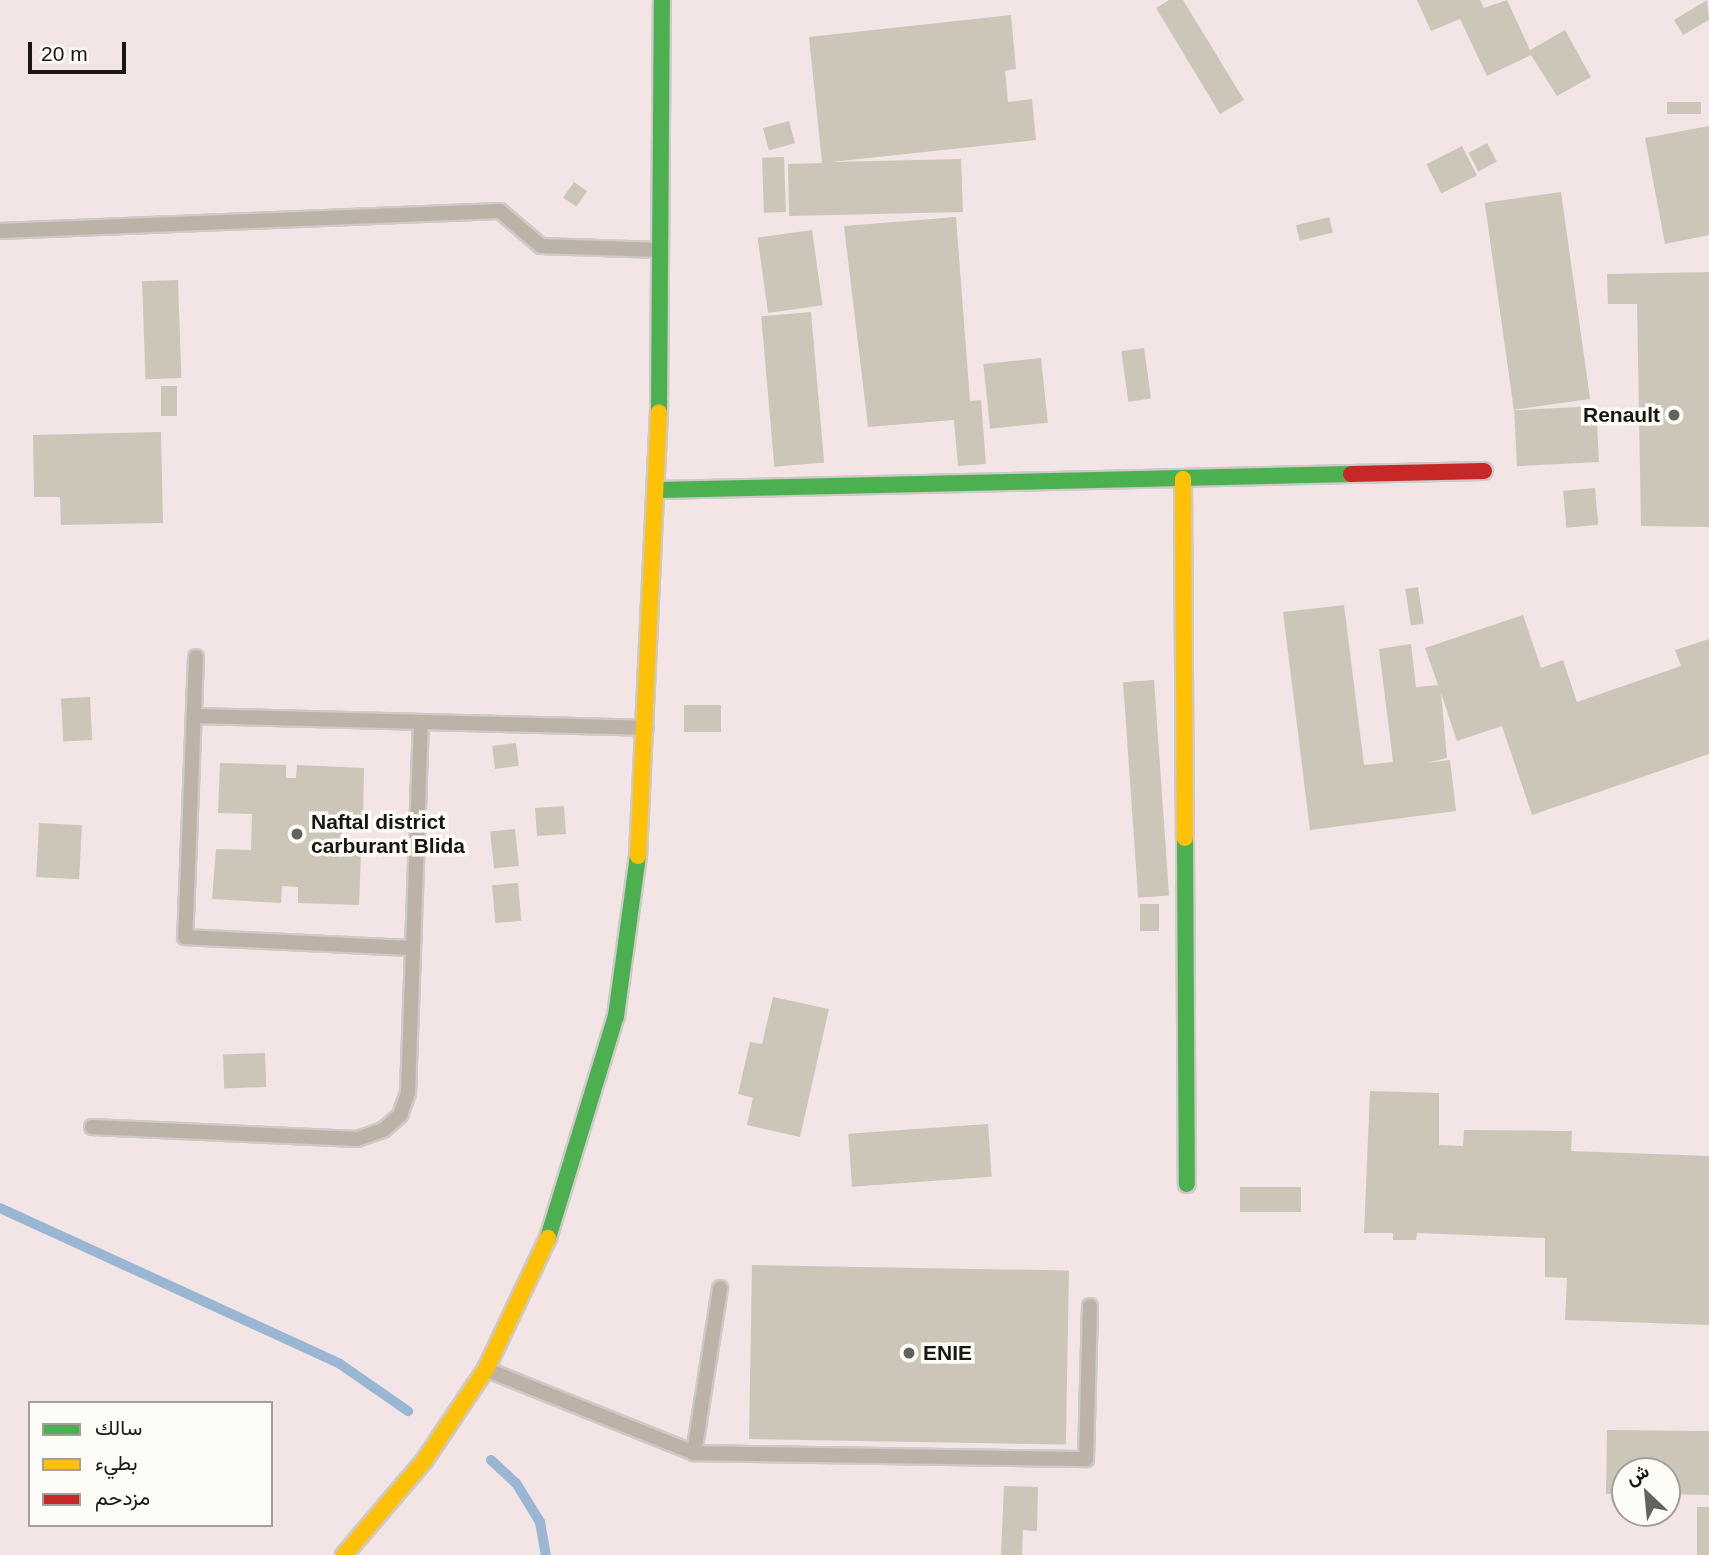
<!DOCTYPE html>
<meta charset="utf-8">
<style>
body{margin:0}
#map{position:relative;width:1709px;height:1555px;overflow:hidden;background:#f0ede8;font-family:Arial,Vazirmatn,sans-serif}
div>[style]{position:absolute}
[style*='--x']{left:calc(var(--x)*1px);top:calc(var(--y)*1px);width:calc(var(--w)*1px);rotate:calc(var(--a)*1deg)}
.industrial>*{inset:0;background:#f3e4e6}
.stream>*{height:10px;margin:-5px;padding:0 5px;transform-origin:5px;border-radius:5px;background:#99b6d3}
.building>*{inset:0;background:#ccc6b9;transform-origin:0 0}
.roads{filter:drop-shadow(2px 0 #cdcac7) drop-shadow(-2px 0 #cdcac7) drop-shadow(0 2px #cdcac7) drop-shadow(0 -2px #cdcac7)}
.lane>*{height:14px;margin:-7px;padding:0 7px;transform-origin:7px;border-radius:7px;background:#bdb2a7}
.fast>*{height:16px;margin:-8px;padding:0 8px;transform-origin:8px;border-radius:8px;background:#4caf50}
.slow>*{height:16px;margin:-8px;padding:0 8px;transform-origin:8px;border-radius:8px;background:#ffc107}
.jam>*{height:16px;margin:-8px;padding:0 8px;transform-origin:8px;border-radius:8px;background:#c62828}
.dots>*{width:19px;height:19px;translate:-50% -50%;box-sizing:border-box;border:4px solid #fefcf6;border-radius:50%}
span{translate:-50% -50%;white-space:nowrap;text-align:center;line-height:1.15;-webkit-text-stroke:7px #fefcf6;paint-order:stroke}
.poi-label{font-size:21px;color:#181713;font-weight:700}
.right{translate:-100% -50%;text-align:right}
.left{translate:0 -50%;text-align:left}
.legend{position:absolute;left:28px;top:1401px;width:245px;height:126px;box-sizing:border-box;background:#fefcf6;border:2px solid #a2a09b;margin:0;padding:9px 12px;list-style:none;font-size:21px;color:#181713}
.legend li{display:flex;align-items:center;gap:14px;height:35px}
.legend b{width:35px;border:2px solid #a2a09b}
.north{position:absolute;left:1611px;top:1457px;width:70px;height:70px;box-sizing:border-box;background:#fefcf6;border:2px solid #a2a09b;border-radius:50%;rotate:334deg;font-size:19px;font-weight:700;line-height:28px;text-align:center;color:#181713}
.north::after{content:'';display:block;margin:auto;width:24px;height:32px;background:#64625e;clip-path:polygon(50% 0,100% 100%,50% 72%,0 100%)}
.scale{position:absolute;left:28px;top:42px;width:98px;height:32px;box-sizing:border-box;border:4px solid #181713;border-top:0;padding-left:9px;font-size:21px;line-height:24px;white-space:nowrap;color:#181713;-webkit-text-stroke:5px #fefcf6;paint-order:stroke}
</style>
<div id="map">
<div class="industrial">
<div style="clip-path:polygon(evenodd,0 0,1709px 0,1709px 1555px,0 1555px,0 0,30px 1403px,271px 1403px,271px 1525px,30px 1525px,30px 1403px,0 0,1625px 1471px,1667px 1471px,1667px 1513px,1625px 1513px,1625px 1471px)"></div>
</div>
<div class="stream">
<div style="--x:0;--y:1208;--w:374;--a:24.6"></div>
<div style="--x:340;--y:1364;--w:83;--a:34.7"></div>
<div style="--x:491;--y:1460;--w:34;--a:43"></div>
<div style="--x:516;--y:1483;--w:46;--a:58.4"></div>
<div style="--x:540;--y:1522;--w:34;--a:80"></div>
</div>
<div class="building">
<div style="clip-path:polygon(1169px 0,1183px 0,1244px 100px,1220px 114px,1156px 8px)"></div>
<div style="clip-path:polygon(1417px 0,1480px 0,1484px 8px,1507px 0,1530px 50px,1565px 30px,1591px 77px,1557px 96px,1531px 55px,1487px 76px,1460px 19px,1431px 31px)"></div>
<div style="clip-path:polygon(1707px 0,1709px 20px,1683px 35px,1674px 20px)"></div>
<div style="clip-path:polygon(1011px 15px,1016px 69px,1005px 71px,1008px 102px,1032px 99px,1036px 140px,831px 162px,961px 159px,963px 212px,789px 216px,788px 164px,822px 163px,809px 37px)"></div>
<div style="left:1701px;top:102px;width:12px;height:34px;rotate:90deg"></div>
<div style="left:789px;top:121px;width:23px;height:27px;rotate:75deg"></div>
<div style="clip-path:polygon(1709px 126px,1709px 235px,1665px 244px,1645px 138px)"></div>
<div style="left:1487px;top:143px;width:21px;height:21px;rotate:62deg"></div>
<div style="left:1462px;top:146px;width:33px;height:40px;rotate:63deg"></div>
<div style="left:784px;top:157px;width:55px;height:22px;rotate:88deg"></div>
<div style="left:574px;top:182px;width:16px;height:19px;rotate:35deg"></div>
<div style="left:1561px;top:192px;width:209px;height:77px;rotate:82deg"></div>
<div style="clip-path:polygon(956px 217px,970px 401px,981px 400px,986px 464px,958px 466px,954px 420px,868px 427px,844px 226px)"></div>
<div style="left:1329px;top:217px;width:16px;height:34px;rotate:76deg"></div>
<div style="left:812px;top:230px;width:76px;height:55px;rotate:82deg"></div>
<div style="clip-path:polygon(1709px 272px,1709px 527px,1641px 526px,1637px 304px,1608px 304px,1607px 274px)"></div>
<div style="left:178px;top:280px;width:98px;height:36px;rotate:88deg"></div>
<div style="left:811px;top:312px;width:151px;height:50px;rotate:85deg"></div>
<div style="left:1144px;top:348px;width:51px;height:23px;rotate:82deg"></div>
<div style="left:1041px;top:358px;width:65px;height:58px;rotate:84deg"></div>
<div style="left:161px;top:386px;width:16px;height:30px"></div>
<div style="left:1596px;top:406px;width:56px;height:82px;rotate:87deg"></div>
<div style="clip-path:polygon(161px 432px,163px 523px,61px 525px,60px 497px,34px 497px,33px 435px)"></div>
<div style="left:1595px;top:488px;width:37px;height:32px;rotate:85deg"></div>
<div style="left:1418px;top:587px;width:37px;height:13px;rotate:81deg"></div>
<div style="clip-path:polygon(1344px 605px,1364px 765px,1393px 762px,1379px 649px,1411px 644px,1416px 687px,1438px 685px,1425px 648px,1523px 615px,1541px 668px,1563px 660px,1577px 702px,1681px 666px,1675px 650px,1709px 639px,1709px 754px,1532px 815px,1502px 726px,1457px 741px,1441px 693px,1447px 758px,1426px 763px,1450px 760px,1456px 811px,1310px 830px,1283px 612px)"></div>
<div style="left:1154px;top:680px;width:216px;height:31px;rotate:86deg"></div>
<div style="left:90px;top:697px;width:43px;height:29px;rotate:87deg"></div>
<div style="left:721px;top:705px;width:27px;height:37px;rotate:90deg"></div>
<div style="left:516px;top:743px;width:23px;height:24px;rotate:83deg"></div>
<div style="clip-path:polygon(220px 763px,286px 765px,286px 778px,296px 778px,297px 765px,364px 768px,363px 819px,342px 818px,342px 853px,361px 853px,359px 905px,298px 903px,298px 887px,282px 886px,281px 903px,212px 899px,216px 849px,251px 850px,252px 814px,218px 813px)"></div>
<div style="left:564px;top:806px;width:28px;height:29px;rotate:86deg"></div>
<div style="left:39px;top:823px;width:43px;height:54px;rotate:3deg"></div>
<div style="left:515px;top:829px;width:37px;height:25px;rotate:84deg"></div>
<div style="left:518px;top:883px;width:38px;height:26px;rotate:85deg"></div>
<div style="left:1140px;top:904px;width:19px;height:27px"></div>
<div style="clip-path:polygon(773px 997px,829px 1009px,800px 1137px,747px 1125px,753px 1098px,738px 1094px,750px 1042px,762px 1044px)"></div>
<div style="left:265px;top:1053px;width:34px;height:42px;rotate:88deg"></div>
<div style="clip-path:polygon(1370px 1091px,1439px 1093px,1439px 1145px,1463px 1146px,1464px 1130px,1572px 1131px,1571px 1151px,1709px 1156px,1709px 1325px,1565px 1320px,1567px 1278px,1545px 1277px,1545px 1238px,1417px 1233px,1416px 1240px,1393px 1240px,1393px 1233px,1364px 1233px)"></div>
<div style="left:988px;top:1124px;width:53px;height:140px;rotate:86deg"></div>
<div style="left:1301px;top:1187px;width:25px;height:61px;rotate:90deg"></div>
<div style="left:752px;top:1265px;width:317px;height:174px;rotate:1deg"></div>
<div style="clip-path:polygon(1607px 1430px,1709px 1431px,1709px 1495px,1667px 1494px,1667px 1471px,1625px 1471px,1625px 1494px,1606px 1494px)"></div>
<div style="clip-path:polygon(1004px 1486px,1038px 1487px,1037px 1531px,1023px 1530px,1022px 1555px,1001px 1555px)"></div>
<div style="left:1697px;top:1507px;width:12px;height:48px"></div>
</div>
<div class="roads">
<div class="lane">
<div style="--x:0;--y:231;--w:500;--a:-2.29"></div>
<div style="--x:500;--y:211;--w:54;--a:40.5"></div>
<div style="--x:541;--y:246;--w:118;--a:1.9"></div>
<div style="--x:196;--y:657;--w:280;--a:92.2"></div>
<div style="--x:185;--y:937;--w:228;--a:2.8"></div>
<div style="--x:194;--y:716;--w:452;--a:1.5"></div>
<div style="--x:92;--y:1127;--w:265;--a:2.6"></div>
<div style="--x:357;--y:1139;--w:28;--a:-19"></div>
<div style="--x:383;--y:1130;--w:23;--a:-41"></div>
<div style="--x:400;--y:1115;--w:23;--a:-70"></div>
<div style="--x:408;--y:1093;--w:371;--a:-88"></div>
<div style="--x:488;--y:1370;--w:222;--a:21.9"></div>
<div style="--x:694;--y:1453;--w:392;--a:0.9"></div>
<div style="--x:1086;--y:1459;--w:153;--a:-88.5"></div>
<div style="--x:694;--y:1453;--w:167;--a:-81"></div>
</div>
<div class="fast">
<div style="--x:659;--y:412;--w:412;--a:-89.6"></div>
<div style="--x:659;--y:490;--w:692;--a:-1.32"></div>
<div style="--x:1185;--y:838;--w:346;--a:89.7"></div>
<div style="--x:548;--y:1238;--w:232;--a:-73"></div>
<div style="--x:616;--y:1016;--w:162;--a:-82.2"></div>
</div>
<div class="slow">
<div style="--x:1183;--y:479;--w:359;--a:89.7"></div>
<div style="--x:638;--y:856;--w:444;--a:-87.3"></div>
<div style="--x:344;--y:1555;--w:123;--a:-49.6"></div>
<div style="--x:424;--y:1461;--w:111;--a:-56"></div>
<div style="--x:486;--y:1369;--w:145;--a:-64.7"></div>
</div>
<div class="jam">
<div style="--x:1351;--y:474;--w:133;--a:-1.3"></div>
</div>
</div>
<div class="dots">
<div style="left:1674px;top:415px;background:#64625e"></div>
<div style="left:297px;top:834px;background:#64625e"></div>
<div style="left:909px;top:1353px;background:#64625e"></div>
</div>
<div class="poi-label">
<span class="right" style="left:1660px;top:415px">Renault</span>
<span class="left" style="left:311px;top:834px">Naftal district<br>carburant Blida</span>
<span class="left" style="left:923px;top:1353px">ENIE</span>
</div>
<ul class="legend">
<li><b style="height:9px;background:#4caf50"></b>سالك</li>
<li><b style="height:9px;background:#ffc107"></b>بطيء</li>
<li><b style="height:9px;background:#c62828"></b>مزدحم</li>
</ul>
<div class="north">ش</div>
<div class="scale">20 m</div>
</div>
